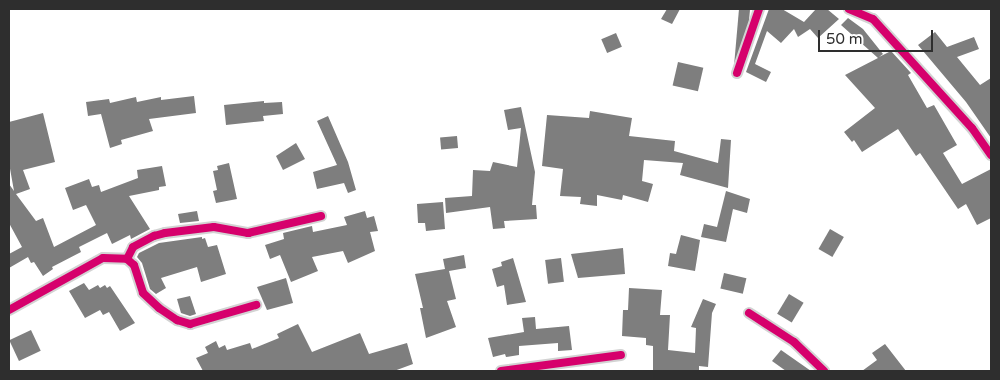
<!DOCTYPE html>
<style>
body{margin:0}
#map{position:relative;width:1000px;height:380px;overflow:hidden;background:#fff;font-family:"Varela Round",sans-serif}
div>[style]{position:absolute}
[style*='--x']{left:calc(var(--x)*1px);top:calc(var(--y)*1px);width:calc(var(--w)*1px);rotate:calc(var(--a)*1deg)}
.building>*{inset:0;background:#7e7e7e;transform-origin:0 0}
.minor>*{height:12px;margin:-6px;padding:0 6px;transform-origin:6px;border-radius:6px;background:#d3d3d3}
.cycleway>*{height:8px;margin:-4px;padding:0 4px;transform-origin:4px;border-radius:4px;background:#d6006c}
span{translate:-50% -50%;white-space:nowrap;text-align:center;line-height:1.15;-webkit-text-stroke:5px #fff;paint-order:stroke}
.frame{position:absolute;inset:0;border:10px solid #2e2e2e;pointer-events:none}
.scale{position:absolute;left:818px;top:30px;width:115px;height:22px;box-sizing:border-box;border:2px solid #2e2e2e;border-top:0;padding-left:6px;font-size:15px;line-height:18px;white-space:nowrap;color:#2e2e2e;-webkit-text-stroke:4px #fff;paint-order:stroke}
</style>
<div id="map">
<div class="building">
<div style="clip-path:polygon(667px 9px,680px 9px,672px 24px,661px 19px)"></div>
<div style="left:739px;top:9px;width:11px;height:54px;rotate:5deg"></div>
<div style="clip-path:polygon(769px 9px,782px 9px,804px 22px,816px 9px,827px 9px,839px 19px,818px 38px,810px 29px,798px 37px,794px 29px,781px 43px,767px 31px,755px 64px,771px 72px,766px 82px,746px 72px)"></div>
<div style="clip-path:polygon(848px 18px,863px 29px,883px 54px,879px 57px,891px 51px,911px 73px,908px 75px,927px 108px,934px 105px,957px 145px,943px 153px,962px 184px,991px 169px,991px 218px,977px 225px,966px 204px,958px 209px,920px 153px,916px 156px,898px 129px,862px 152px,854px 140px,852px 142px,844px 132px,875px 108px,845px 75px,878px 58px,841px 25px)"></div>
<div style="clip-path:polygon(935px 32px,947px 47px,974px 37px,979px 49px,957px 57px,980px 85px,991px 78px,991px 138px,966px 102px,918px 45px)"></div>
<div style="left:616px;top:33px;width:15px;height:16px;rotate:67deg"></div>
<div style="left:678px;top:62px;width:26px;height:24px;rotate:13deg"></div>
<div style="clip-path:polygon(194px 96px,196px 113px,149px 119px,153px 131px,121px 140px,122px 144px,110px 148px,101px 114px,88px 116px,86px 102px,109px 99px,110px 103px,136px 97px,137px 102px,161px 97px,161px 100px)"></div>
<div style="clip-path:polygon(264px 101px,264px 103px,282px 102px,283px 114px,263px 116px,264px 121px,226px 125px,224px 105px)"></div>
<div style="clip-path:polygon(521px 107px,535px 172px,532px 205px,536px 205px,537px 219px,504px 221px,505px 228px,493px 229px,490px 207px,446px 213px,445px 198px,472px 196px,473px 170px,490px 171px,493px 162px,517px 167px,521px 128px,508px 130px,504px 110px)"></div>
<div style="clip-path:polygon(590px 111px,632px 118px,629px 136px,675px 141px,674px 151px,718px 163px,721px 139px,731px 140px,728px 188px,680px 175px,683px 163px,644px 160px,642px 181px,653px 184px,648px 202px,623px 195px,622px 200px,597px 195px,597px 206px,580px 204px,581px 197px,560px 196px,563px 169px,542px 166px,547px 115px,589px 118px)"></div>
<div style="clip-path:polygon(43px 113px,55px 162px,23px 170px,30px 189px,16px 194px,36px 221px,43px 218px,54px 247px,96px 225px,86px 205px,73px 210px,65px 188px,89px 179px,92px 187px,99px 185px,101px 192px,138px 178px,137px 170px,162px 166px,166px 186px,159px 187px,159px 190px,129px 196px,150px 229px,131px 239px,130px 235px,112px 244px,107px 233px,79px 247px,81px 252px,52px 267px,53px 269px,43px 276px,34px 262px,31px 263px,28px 257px,9px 268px,9px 254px,22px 247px,9px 223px,9px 184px,14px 191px,9px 163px,9px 122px)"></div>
<div style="clip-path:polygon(328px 116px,348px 162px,356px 190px,348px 193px,344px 183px,317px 189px,313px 172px,337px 165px,317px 121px)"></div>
<div style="left:457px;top:136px;width:12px;height:17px;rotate:85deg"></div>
<div style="clip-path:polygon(296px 143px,305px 159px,283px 170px,276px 156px)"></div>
<div style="clip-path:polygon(229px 163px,237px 199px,216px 203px,213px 191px,217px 190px,213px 171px,218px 170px,217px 166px)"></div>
<div style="clip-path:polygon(726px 191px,750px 199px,747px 213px,733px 209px,726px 242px,701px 237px,704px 224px,717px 227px)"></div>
<div style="clip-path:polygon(443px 202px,445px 229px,426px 231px,425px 223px,418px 223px,417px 204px)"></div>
<div style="clip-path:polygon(197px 211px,199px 221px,180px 223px,178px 214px)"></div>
<div style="clip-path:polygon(365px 211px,367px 218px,374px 216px,378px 231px,370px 232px,375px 251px,348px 263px,343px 251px,312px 257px,318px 271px,291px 282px,280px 255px,270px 259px,265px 245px,284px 239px,283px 233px,312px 226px,313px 232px,347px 225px,344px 217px)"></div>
<div style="left:830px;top:229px;width:16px;height:23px;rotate:30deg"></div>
<div style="clip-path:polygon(681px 235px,700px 240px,695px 271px,668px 266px,670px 253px,676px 254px)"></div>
<div style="clip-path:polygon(202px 237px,202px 239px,205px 238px,208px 247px,217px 245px,226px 274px,201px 282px,197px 267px,161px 278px,166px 288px,156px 294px,150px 289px,142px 263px,137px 257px,139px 253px,159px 243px)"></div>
<div style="clip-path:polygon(623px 248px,625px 274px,578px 278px,571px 254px)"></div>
<div style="clip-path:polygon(464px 255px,466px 268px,449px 271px,456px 299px,447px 301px,456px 327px,426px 338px,420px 308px,423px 308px,415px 274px,445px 269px,443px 259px)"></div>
<div style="clip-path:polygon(513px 258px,526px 302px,507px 305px,504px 285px,497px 287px,492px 269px,502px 266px,501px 262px)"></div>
<div style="left:561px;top:258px;width:24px;height:16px;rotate:83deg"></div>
<div style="left:724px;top:273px;width:23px;height:16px;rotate:13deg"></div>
<div style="clip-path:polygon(286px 278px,293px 303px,267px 310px,257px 287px)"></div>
<div style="clip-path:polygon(84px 283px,89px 290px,98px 285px,100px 288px,105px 285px,107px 288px,110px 286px,135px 323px,120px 331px,109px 312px,103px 315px,100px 310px,85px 318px,69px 291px)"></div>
<div style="clip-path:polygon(629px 288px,662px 290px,660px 315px,670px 315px,668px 350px,695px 353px,696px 328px,691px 327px,703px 299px,716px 304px,712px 313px,708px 367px,699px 366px,699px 371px,653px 371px,653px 346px,646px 345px,646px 338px,622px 336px,623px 310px,628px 310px)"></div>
<div style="left:789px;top:294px;width:17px;height:23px;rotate:31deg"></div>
<div style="clip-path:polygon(190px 296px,196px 314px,190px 316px,181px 313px,177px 299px)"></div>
<div style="clip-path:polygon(535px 317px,536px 329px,569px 326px,572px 350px,558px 351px,558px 343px,519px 346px,519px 355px,506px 357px,505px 354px,493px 357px,488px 338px,524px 332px,522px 318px)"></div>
<div style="clip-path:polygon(298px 324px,312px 352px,360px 333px,369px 354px,407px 343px,413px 364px,394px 371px,203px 371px,196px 358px,208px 353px,205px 347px,216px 341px,219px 348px,225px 345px,227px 350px,250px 343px,252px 349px,279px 338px,277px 334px)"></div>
<div style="left:31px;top:330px;width:23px;height:24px;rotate:65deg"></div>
<div style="clip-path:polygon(885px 344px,906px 371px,862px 371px,877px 360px,872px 353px)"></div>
<div style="clip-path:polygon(781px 350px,811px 371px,786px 371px,772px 361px)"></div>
</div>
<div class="minor">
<div style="--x:849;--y:9;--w:26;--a:23"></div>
<div style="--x:873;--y:19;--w:147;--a:47.8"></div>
<div style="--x:972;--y:128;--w:33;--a:55"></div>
<div style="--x:737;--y:73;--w:68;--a:-71"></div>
<div style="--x:127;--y:259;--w:13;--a:-63"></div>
<div style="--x:133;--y:247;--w:24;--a:-28"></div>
<div style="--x:154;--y:236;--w:11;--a:-15"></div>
<div style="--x:165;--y:233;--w:49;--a:-7"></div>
<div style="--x:214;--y:227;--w:35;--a:10"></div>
<div style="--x:248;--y:233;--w:75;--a:-13.1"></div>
<div style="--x:9;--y:310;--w:107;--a:-29"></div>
<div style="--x:103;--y:258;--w:24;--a:2"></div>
<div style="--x:127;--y:259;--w:9;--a:41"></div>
<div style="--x:134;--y:265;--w:29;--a:72"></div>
<div style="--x:143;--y:293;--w:22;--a:43"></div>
<div style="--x:159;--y:308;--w:22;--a:34"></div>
<div style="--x:177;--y:320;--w:14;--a:17"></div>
<div style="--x:190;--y:324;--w:69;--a:-16.1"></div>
<div style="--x:749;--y:313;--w:54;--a:32.8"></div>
<div style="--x:794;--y:342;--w:42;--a:44"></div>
<div style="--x:501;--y:371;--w:121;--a:-7.6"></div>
</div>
<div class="cycleway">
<div style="--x:849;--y:9;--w:26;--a:23"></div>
<div style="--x:873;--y:19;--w:147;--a:47.8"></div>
<div style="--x:972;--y:128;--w:33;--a:55"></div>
<div style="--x:737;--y:73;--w:68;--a:-71"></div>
<div style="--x:127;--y:259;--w:13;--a:-63"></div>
<div style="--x:133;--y:247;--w:24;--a:-28"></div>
<div style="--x:154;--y:236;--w:11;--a:-15"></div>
<div style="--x:165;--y:233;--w:49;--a:-7"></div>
<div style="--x:214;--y:227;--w:35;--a:10"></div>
<div style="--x:248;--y:233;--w:75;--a:-13.1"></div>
<div style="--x:9;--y:310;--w:107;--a:-29"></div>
<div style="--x:103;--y:258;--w:24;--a:2"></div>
<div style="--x:127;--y:259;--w:9;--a:41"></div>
<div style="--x:134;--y:265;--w:29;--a:72"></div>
<div style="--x:143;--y:293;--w:22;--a:43"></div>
<div style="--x:159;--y:308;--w:22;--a:34"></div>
<div style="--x:177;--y:320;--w:14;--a:17"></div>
<div style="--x:190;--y:324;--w:69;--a:-16.1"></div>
<div style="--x:749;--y:313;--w:54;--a:32.8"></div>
<div style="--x:794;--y:342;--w:42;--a:44"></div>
<div style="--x:501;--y:371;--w:121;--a:-7.6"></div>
</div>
<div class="frame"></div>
<div class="scale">50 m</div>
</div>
